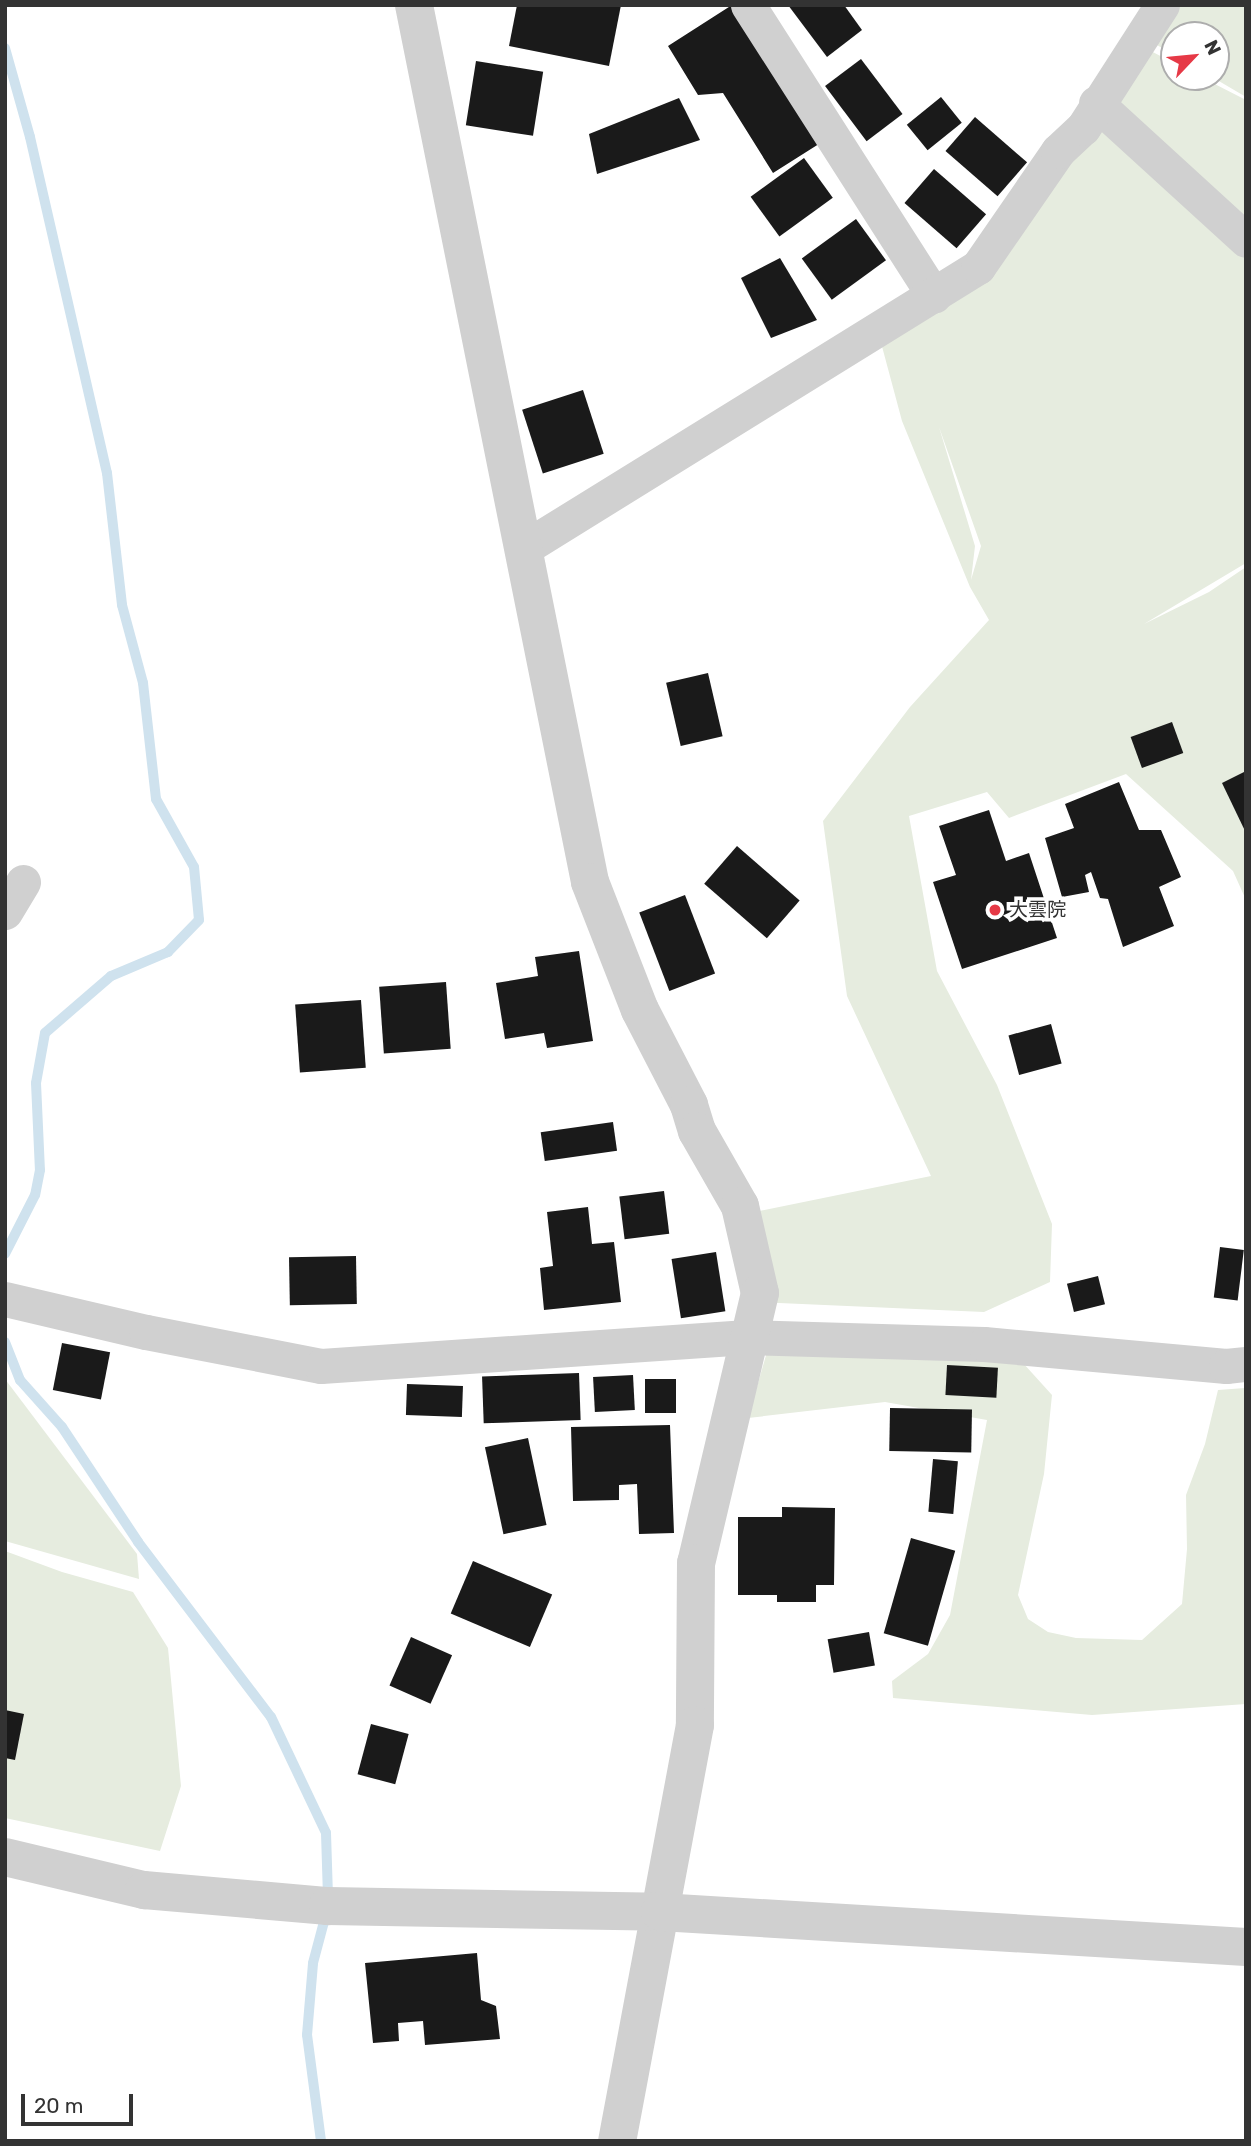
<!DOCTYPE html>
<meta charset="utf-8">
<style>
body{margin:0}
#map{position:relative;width:1251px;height:2146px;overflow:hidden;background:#fff;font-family:Rubik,"Noto Sans JP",sans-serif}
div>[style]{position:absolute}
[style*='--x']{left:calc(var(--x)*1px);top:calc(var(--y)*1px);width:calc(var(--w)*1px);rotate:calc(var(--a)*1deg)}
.green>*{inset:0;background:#e6ecdf}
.stream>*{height:10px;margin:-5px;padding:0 5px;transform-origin:5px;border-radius:5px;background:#cfe2ee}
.building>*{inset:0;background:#1a1a1a;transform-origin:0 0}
.minor>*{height:35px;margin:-17.5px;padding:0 17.5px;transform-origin:17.5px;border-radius:17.5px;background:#d0d0d0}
.tertiary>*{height:38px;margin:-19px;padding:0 19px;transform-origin:19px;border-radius:19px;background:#d0d0d0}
.dots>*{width:19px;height:19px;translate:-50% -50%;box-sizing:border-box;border:4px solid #fff;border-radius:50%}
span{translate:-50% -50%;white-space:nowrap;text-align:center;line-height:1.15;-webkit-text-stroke:7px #fff;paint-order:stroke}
.poi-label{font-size:19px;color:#333}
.left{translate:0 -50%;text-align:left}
.frame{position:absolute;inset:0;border:7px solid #333;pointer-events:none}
.north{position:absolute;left:1160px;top:21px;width:70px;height:70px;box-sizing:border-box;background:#fff;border:2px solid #adadad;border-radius:50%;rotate:64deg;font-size:19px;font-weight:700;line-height:28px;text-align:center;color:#333}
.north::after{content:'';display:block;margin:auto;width:24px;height:32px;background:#e63946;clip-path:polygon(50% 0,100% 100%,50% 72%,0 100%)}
.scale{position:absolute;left:21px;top:2094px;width:112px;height:32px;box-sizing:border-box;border:4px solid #333;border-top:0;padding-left:9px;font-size:21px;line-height:24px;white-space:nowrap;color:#333;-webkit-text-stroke:5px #fff;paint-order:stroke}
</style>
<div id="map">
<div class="green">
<div style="clip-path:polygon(1165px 5px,1246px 5px,1246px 97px,1212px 77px,1216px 77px,1216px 35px,1174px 35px,1174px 55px,1145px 38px)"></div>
<div style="clip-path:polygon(evenodd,1145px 48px,1174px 63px,1174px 77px,1201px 77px,1246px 100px,1246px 563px,1144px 624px,1209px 592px,1246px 567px,1246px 900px,1233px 871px,1126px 774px,1009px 818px,987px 792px,909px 816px,937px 971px,997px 1085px,1052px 1224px,1050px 1282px,984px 1312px,757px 1302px,745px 1214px,931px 1176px,847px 996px,823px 821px,910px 707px,989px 620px,970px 587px,902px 421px,880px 339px,932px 294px,1145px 48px,939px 427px,981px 546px,971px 580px,975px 546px,939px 427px)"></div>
<div style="clip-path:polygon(771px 1338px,1023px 1363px,1052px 1395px,1044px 1474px,1018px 1595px,1028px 1619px,1048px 1632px,1076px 1638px,1142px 1640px,1182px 1604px,1187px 1549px,1186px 1495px,1205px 1444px,1218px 1390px,1245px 1388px,1246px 1704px,1092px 1715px,893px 1698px,892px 1681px,928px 1654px,950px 1615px,987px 1420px,885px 1402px,748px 1418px)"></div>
<div style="clip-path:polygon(5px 1379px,137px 1554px,139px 1579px,5px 1541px)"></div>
<div style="clip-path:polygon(5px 1551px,62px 1572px,133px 1592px,168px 1648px,181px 1786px,160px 1851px,5px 1818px)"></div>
</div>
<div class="stream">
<div style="--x:5;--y:48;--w:92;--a:74.3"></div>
<div style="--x:30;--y:137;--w:345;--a:77.1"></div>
<div style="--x:107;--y:473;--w:133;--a:83.5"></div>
<div style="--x:122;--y:605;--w:81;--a:74.9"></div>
<div style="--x:143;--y:683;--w:117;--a:83.6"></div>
<div style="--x:156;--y:799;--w:78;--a:60.8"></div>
<div style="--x:194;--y:867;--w:53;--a:84.6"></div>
<div style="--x:199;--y:920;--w:45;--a:134.1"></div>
<div style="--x:168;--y:952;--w:62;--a:157.2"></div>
<div style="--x:111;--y:976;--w:87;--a:139.2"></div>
<div style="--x:45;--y:1033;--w:51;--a:100.2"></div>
<div style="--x:36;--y:1083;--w:87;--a:87.4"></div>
<div style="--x:40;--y:1170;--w:25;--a:101"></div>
<div style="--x:35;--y:1195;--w:66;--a:117"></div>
<div style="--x:5;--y:1342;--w:41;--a:68.5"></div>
<div style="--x:20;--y:1380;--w:63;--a:48.2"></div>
<div style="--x:62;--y:1427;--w:138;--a:56.5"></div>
<div style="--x:138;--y:1542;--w:220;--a:52.8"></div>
<div style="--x:271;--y:1717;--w:128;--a:64.6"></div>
<div style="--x:326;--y:1833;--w:65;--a:88.2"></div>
<div style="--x:321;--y:2141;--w:107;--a:-97.5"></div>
<div style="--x:307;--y:2035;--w:72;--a:-85.2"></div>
<div style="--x:313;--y:1963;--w:51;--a:-75.1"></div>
</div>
<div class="building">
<div style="clip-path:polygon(517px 5px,621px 5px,609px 66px,509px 46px)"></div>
<div style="clip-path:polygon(732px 5px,822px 142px,773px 173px,723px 93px,698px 95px,668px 46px)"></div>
<div style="clip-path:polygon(788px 5px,844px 5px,862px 30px,827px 57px)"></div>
<div style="left:861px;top:59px;width:69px;height:45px;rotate:53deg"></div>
<div style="left:476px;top:61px;width:68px;height:65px;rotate:9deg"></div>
<div style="left:941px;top:97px;width:33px;height:44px;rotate:51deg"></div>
<div style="clip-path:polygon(679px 98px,700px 140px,597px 174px,589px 134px)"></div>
<div style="left:975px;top:117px;width:69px;height:45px;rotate:41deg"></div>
<div style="left:804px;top:158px;width:49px;height:66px;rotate:54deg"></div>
<div style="left:934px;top:169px;width:69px;height:45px;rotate:41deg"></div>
<div style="left:856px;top:219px;width:51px;height:67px;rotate:54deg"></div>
<div style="clip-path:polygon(780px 258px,817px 320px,771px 338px,741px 278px)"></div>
<div style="left:583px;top:390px;width:67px;height:64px;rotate:72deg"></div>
<div style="left:708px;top:673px;width:65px;height:43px;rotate:77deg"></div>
<div style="left:1172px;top:722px;width:33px;height:44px;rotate:70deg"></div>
<div style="clip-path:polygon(1246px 771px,1246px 833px,1222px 783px)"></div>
<div style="clip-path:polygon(1119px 782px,1139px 830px,1161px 830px,1181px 877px,1159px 887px,1174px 926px,1123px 947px,1108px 899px,1100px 898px,1091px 872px,1085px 875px,1089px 892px,1062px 897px,1045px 838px,1074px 828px,1065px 804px)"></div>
<div style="clip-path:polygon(989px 810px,1006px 861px,1029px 853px,1057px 938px,962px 969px,933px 882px,956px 875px,939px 826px)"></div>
<div style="left:737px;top:846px;width:83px;height:50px;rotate:41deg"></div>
<div style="left:685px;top:895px;width:84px;height:49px;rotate:69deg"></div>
<div style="clip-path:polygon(579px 951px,593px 1041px,547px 1048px,544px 1033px,505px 1039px,496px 983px,538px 976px,535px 957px)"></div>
<div style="left:446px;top:982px;width:67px;height:67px;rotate:86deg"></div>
<div style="left:361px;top:1000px;width:68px;height:66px;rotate:86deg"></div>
<div style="left:1051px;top:1024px;width:41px;height:44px;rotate:75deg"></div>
<div style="left:613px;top:1122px;width:29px;height:73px;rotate:82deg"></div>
<div style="left:664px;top:1191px;width:43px;height:45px;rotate:83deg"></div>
<div style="clip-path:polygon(588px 1207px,592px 1244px,614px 1242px,621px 1302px,544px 1310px,540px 1268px,553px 1266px,547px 1212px)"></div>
<div style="left:1220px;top:1247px;width:24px;height:51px;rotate:7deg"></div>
<div style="left:716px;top:1252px;width:60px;height:45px;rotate:81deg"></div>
<div style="left:356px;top:1256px;width:48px;height:67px;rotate:89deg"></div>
<div style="left:1098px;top:1276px;width:29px;height:32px;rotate:76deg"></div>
<div style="left:62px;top:1343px;width:49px;height:48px;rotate:11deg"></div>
<div style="left:947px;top:1365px;width:51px;height:30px;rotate:3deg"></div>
<div style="left:579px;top:1373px;width:47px;height:97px;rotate:88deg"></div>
<div style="left:633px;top:1375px;width:35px;height:40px;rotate:87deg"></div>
<div style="left:645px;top:1379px;width:31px;height:34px"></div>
<div style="left:407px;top:1384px;width:56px;height:31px;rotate:2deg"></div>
<div style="left:890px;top:1408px;width:82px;height:43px;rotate:1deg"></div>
<div style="clip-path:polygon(670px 1425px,674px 1533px,639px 1534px,637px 1484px,619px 1485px,619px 1500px,573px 1501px,571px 1427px)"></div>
<div style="left:528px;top:1438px;width:89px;height:44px;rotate:78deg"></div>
<div style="left:933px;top:1459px;width:25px;height:53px;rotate:5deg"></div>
<div style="clip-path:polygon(782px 1507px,835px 1508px,834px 1585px,816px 1585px,816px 1602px,777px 1602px,777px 1595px,738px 1595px,738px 1517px,782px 1517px)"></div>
<div style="left:911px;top:1538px;width:46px;height:99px;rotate:16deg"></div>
<div style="left:473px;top:1561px;width:86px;height:57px;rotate:23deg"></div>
<div style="left:869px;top:1632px;width:34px;height:42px;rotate:80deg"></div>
<div style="left:411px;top:1637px;width:45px;height:53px;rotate:24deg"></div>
<div style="clip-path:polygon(5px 1710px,24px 1714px,15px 1760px,5px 1758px)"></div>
<div style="left:371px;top:1724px;width:39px;height:52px;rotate:15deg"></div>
<div style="clip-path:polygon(477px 1953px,481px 2000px,496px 2006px,500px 2039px,425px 2045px,423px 2021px,398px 2023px,399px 2041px,373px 2043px,365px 1963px)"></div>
</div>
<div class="minor">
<div style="--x:748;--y:5;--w:345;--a:57.4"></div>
<div style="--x:1096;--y:103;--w:203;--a:42.4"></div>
<div style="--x:524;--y:548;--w:534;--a:-31.76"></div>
<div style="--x:978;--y:267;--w:141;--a:-55.4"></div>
<div style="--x:1058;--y:151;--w:34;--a:-43"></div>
<div style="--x:1083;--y:128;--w:146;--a:-57.3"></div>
<div style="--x:5;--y:912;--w:35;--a:-59"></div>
<div style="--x:5;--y:1299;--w:145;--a:13.2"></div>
<div style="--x:146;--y:1332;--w:178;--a:11"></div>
<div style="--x:321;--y:1366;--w:427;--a:-3.9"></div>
<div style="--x:747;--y:1337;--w:237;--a:1.7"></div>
<div style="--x:984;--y:1344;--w:243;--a:5.2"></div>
<div style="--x:1226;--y:1366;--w:20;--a:-6"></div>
</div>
<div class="tertiary">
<div style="--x:414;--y:5;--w:894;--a:78.65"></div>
<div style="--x:590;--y:882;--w:137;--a:68.7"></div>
<div style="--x:640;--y:1010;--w:107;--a:62.7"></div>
<div style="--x:689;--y:1105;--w:27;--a:73"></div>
<div style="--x:697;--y:1131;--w:86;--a:60.2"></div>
<div style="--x:740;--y:1206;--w:89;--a:77.1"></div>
<div style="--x:760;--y:1293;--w:277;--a:103.3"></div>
<div style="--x:696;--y:1563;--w:162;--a:90.4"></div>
<div style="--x:695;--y:1725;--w:423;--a:100.6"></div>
<div style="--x:5;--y:1857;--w:143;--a:13.4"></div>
<div style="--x:144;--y:1890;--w:185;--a:5"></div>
<div style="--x:328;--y:1906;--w:332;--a:1"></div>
<div style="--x:660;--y:1912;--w:587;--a:3.42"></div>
</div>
<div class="dots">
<div style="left:995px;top:910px;background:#e63946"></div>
</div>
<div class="poi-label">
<span class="left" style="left:1009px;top:910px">大雲院</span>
</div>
<div class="frame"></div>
<div class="north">N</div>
<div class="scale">20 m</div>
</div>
